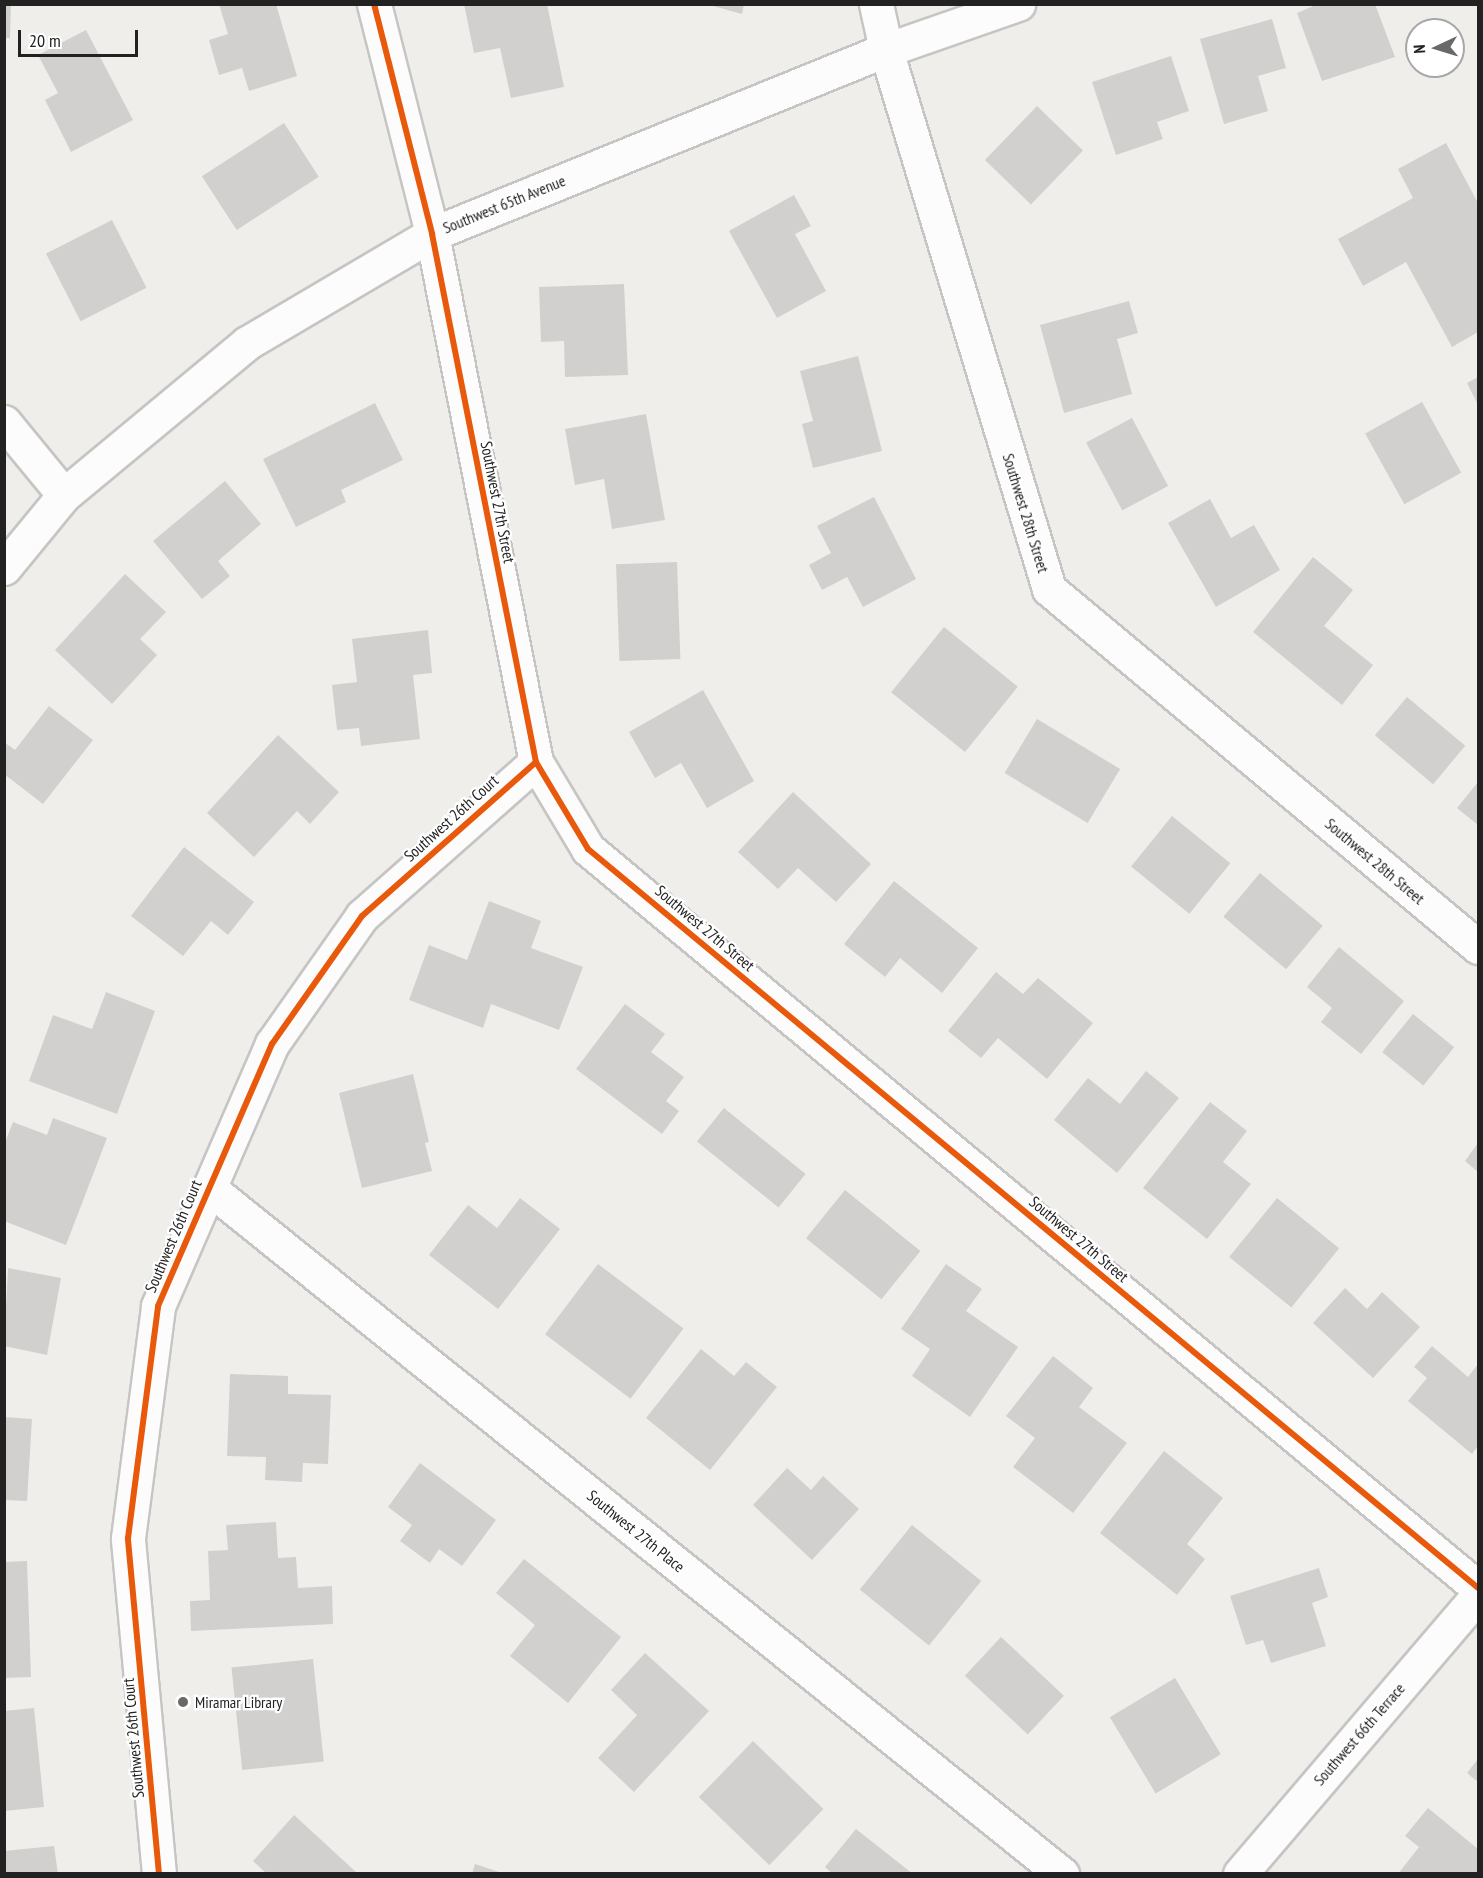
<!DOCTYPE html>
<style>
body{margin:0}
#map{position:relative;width:1483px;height:1878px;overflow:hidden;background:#f0eeeb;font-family:"PT Sans Narrow",sans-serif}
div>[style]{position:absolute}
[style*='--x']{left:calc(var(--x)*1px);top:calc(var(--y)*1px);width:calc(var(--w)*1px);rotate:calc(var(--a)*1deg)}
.building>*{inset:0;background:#d2d0ce;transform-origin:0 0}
.roads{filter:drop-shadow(2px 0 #c6c5c3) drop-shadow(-2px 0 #c6c5c3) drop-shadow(0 2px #c6c5c3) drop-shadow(0 -2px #c6c5c3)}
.street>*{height:33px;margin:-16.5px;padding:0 16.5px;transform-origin:16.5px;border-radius:16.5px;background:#fdfcfc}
.cycleway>*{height:6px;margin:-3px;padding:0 3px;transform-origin:3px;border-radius:3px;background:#e8590c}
.dots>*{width:16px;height:16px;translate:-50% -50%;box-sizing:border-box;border:3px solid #fff;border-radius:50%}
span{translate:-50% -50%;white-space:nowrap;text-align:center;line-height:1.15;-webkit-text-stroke:4.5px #fff;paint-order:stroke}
.street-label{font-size:16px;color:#222}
.poi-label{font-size:16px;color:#222}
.left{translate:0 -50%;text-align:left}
.frame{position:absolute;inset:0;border:6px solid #222;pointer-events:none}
.north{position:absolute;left:1405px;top:18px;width:60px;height:60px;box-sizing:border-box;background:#fff;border:2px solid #a7a7a7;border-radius:50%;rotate:266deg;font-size:16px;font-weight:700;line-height:24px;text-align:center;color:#222}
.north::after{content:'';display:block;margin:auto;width:21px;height:27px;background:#6a6968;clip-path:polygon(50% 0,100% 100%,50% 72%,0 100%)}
.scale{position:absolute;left:18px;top:30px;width:120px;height:27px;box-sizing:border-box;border:3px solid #222;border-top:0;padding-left:8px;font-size:18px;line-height:21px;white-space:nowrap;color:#222;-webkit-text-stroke:4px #fff;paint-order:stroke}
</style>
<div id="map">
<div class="building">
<div style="clip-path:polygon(4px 4px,11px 4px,10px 38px,4px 38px)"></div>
<div style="clip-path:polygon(219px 4px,276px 4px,297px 76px,249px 91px,242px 68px,219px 75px,209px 40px,228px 34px)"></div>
<div style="clip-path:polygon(464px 4px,547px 4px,564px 87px,511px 98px,500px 48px,474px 53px)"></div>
<div style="clip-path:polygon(706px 4px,744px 4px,742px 14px)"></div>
<div style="clip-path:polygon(1318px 4px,1375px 4px,1395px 57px,1322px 81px,1297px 13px)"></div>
<div style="clip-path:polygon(1272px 19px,1286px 68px,1258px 76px,1268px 111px,1224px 124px,1200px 39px)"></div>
<div style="clip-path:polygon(86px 30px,133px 120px,71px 152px,45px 100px,58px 93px,38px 55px)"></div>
<div style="clip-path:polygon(1171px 56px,1189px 111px,1157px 122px,1163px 139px,1116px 155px,1092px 82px)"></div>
<div style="left:1037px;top:106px;width:64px;height:75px;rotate:44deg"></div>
<div style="left:284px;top:123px;width:64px;height:98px;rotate:57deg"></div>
<div style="clip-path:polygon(1446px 143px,1478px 203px,1478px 332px,1452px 347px,1406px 262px,1363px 286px,1338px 239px,1413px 198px,1398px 169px)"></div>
<div style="clip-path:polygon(794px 195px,811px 226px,795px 234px,826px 291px,777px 318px,729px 231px)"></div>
<div style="left:112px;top:220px;width:76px;height:74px;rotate:63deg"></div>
<div style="clip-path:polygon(624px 284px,628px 375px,565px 377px,564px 341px,541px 342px,539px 287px)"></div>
<div style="clip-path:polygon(1129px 301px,1138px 333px,1117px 339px,1132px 394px,1064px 413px,1040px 325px)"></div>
<div style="clip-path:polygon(858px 356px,882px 451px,813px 468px,802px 424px,813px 421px,800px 371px)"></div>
<div style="clip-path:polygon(1478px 377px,1478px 405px,1467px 383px)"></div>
<div style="left:1422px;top:402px;width:81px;height:65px;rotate:61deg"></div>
<div style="clip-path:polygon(375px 403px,403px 460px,341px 490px,346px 502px,296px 527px,263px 459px)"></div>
<div style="clip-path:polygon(646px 414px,665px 520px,612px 529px,604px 479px,575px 485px,565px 429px)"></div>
<div style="left:1132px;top:418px;width:77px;height:52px;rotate:62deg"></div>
<div style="clip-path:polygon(225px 481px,261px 524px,218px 561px,230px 576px,202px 599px,153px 541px)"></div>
<div style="clip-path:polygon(874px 497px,916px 579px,863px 607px,847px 577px,822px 590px,809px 565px,831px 553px,817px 526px)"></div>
<div style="clip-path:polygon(1210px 499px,1231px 538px,1254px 525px,1280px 570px,1216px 607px,1168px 523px)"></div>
<div style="clip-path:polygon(1313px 557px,1353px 590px,1324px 626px,1373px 665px,1342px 705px,1253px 632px)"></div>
<div style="left:677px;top:562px;width:97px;height:61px;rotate:88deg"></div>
<div style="clip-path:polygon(125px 574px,166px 612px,140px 639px,157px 655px,112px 704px,55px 650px)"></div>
<div style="left:944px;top:627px;width:95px;height:84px;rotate:39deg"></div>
<div style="clip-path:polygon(428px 630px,432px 673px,413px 675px,420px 739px,361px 746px,359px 728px,337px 730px,332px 685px,357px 682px,352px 639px)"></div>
<div style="clip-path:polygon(703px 690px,754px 781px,707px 808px,681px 763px,655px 778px,629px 732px)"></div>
<div style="left:1407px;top:697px;width:76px;height:50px;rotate:40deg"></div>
<div style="clip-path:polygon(49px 706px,93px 740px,43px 804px,4px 774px,4px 742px,15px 750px)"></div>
<div style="left:1037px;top:719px;width:97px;height:63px;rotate:31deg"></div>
<div style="clip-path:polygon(278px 735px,339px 792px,310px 824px,297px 811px,254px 857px,207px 813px)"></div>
<div style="clip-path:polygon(1478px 782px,1478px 825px,1457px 808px)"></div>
<div style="clip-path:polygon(793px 792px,871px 864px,836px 902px,798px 868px,778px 889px,738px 852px)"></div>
<div style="left:1172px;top:816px;width:75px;height:65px;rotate:39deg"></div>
<div style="clip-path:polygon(184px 847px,254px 902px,228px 935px,211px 921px,183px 956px,131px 916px)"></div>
<div style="left:1260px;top:873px;width:82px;height:57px;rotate:40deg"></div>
<div style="clip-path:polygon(894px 881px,978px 948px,942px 993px,900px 958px,885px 977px,844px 944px)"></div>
<div style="clip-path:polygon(489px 901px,541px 921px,531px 948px,583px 967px,559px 1030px,491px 1004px,483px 1028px,409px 1000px,429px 945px,467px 960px)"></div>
<div style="clip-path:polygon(1339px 947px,1404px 1001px,1361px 1054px,1321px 1022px,1332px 1008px,1307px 987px)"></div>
<div style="clip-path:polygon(996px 972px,1023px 994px,1038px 978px,1093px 1023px,1047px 1079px,998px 1038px,981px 1058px,948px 1031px)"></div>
<div style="clip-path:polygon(106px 992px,155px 1011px,117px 1114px,29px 1081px,53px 1015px,92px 1029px)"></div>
<div style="clip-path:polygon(625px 1004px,665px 1034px,651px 1052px,684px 1077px,666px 1101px,679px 1111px,662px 1134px,576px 1069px)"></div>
<div style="left:1413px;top:1014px;width:53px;height:49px;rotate:39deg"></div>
<div style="clip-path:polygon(1146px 1071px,1179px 1098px,1117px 1173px,1054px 1120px,1088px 1078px,1120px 1104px)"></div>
<div style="clip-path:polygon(413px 1074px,429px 1142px,425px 1143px,432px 1171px,362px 1188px,339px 1093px)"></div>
<div style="clip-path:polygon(1210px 1102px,1247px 1131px,1223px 1162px,1251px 1184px,1207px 1239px,1143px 1188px)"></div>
<div style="left:724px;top:1108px;width:105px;height:43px;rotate:39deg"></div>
<div style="clip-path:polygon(53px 1118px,107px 1138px,66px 1245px,4px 1221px,4px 1145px,13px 1122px,47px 1135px)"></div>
<div style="clip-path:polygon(1478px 1143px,1478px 1172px,1465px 1161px)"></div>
<div style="left:845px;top:1190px;width:97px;height:62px;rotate:39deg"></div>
<div style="clip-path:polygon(520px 1198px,560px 1229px,498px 1309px,429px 1255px,468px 1205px,497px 1228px)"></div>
<div style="left:1277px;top:1198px;width:80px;height:76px;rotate:39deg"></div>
<div style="left:598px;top:1264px;width:107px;height:88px;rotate:37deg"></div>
<div style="clip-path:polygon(946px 1264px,982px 1289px,966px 1311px,1018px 1347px,970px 1417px,912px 1376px,930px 1349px,901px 1329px)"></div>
<div style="clip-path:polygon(8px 1268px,61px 1278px,47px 1355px,4px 1346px)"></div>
<div style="clip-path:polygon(1345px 1288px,1367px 1309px,1382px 1292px,1420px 1327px,1373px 1378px,1313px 1323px)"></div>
<div style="clip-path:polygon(1432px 1346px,1468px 1377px,1478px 1364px,1478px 1446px,1472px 1454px,1408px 1401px,1427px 1378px,1414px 1367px)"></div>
<div style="clip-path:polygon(701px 1349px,734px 1376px,746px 1362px,777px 1387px,710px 1470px,646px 1418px)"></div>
<div style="clip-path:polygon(1053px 1356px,1093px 1388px,1079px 1407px,1127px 1443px,1073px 1513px,1013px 1467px,1035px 1438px,1006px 1416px)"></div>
<div style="clip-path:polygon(230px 1374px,288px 1376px,288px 1394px,331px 1395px,328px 1464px,303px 1463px,302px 1482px,265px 1480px,266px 1457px,227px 1456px)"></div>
<div style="clip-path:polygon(4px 1417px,32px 1419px,27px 1501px,4px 1500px)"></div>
<div style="clip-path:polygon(1164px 1451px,1223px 1498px,1187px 1544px,1205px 1559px,1177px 1595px,1100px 1533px)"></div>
<div style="clip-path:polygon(420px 1463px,496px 1520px,462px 1566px,439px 1549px,430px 1563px,400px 1541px,412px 1525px,388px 1507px)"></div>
<div style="clip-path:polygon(787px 1468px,811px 1490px,823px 1476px,859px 1509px,812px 1560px,753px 1505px)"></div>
<div style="clip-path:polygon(276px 1522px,278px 1558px,296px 1557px,298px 1588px,332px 1586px,333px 1624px,191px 1631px,190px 1601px,210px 1600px,208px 1551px,228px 1550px,226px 1525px)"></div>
<div style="left:912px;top:1525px;width:89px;height:83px;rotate:39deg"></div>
<div style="clip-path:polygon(524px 1559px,621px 1637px,568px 1703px,510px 1656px,535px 1625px,496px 1593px)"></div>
<div style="clip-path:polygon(27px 1561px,31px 1677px,4px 1678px,4px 1562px)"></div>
<div style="clip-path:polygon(1319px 1568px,1328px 1597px,1312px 1603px,1326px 1646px,1271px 1663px,1263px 1640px,1246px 1645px,1230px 1596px)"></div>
<div style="left:1001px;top:1637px;width:86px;height:53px;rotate:43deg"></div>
<div style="clip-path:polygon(645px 1653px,709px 1711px,634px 1792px,598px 1758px,637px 1715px,611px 1690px)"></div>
<div style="left:313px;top:1659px;width:103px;height:82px;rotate:84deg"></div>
<div style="left:1175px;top:1678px;width:89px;height:76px;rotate:59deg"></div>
<div style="clip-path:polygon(34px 1708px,44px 1807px,4px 1811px,4px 1711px)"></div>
<div style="left:753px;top:1741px;width:98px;height:78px;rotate:44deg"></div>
<div style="clip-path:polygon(1478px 1759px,1478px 1782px,1467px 1773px)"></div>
<div style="clip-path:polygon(1428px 1808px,1478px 1849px,1478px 1874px,1398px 1874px,1419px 1847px,1405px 1836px)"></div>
<div style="clip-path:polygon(294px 1815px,356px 1872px,355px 1874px,267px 1874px,253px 1861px)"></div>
<div style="clip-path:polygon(856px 1829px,913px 1874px,833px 1874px,825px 1867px)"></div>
<div style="clip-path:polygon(54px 1846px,58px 1874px,6px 1874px,4px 1851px)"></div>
<div style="clip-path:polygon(475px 1864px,502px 1873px,502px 1874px,472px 1874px)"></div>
</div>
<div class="roads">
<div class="street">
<div style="--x:374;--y:4;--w:237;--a:75.8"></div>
<div style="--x:432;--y:234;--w:538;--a:78.86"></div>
<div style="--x:536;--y:762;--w:101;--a:59.1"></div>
<div style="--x:588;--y:849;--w:1157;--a:39.7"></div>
<div style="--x:876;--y:4;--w:47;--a:77.7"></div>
<div style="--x:886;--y:50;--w:563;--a:73.17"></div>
<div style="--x:1049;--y:589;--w:559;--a:39.84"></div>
<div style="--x:4;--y:422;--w:94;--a:50.6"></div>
<div style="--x:4;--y:568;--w:94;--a:-50.6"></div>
<div style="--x:64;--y:495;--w:238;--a:-39.7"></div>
<div style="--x:247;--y:343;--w:215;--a:-30.5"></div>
<div style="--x:432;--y:234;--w:490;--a:-22.1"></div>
<div style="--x:886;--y:50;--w:140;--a:-19.2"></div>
<div style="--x:209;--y:1188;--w:1095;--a:38.81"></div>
<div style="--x:159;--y:1874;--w:337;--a:-95.3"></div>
<div style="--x:128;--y:1538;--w:234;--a:-82.6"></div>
<div style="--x:158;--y:1306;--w:286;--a:-66.5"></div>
<div style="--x:272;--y:1044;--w:156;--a:-54.9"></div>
<div style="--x:362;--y:916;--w:232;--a:-41.5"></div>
<div style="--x:1240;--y:1874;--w:367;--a:-49.5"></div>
</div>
</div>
<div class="cycleway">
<div style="--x:374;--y:4;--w:237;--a:75.8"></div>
<div style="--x:432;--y:234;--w:538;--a:78.86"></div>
<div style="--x:536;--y:762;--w:101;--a:59.1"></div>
<div style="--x:588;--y:849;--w:1157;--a:39.7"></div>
<div style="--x:159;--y:1874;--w:337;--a:-95.3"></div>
<div style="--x:128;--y:1538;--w:234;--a:-82.6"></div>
<div style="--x:158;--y:1306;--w:286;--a:-66.5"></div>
<div style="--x:272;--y:1044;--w:156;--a:-54.9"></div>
<div style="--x:362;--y:916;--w:232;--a:-41.5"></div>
</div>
<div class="dots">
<div style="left:183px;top:1702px;background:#6a6968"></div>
</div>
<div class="street-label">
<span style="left:504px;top:204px;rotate:-22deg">Southwest 65th Avenue</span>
<span style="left:498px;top:502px;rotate:79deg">Southwest 27th Street</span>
<span style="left:1026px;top:513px;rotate:73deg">Southwest 28th Street</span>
<span style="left:451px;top:818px;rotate:-42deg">Southwest 26th Court</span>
<span style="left:1375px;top:861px;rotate:40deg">Southwest 28th Street</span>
<span style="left:705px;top:928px;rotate:40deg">Southwest 27th Street</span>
<span style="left:173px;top:1236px;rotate:-67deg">Southwest 26th Court</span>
<span style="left:1079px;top:1239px;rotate:40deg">Southwest 27th Street</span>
<span style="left:636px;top:1531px;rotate:39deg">Southwest 27th Place</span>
<span style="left:1359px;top:1734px;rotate:-49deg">Southwest 66th Terrace</span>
<span style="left:133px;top:1738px;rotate:-95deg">Southwest 26th Court</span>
</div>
<div class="poi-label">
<span class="left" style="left:195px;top:1702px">Miramar Library</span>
</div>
<div class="frame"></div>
<div class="north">N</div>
<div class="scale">20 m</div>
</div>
